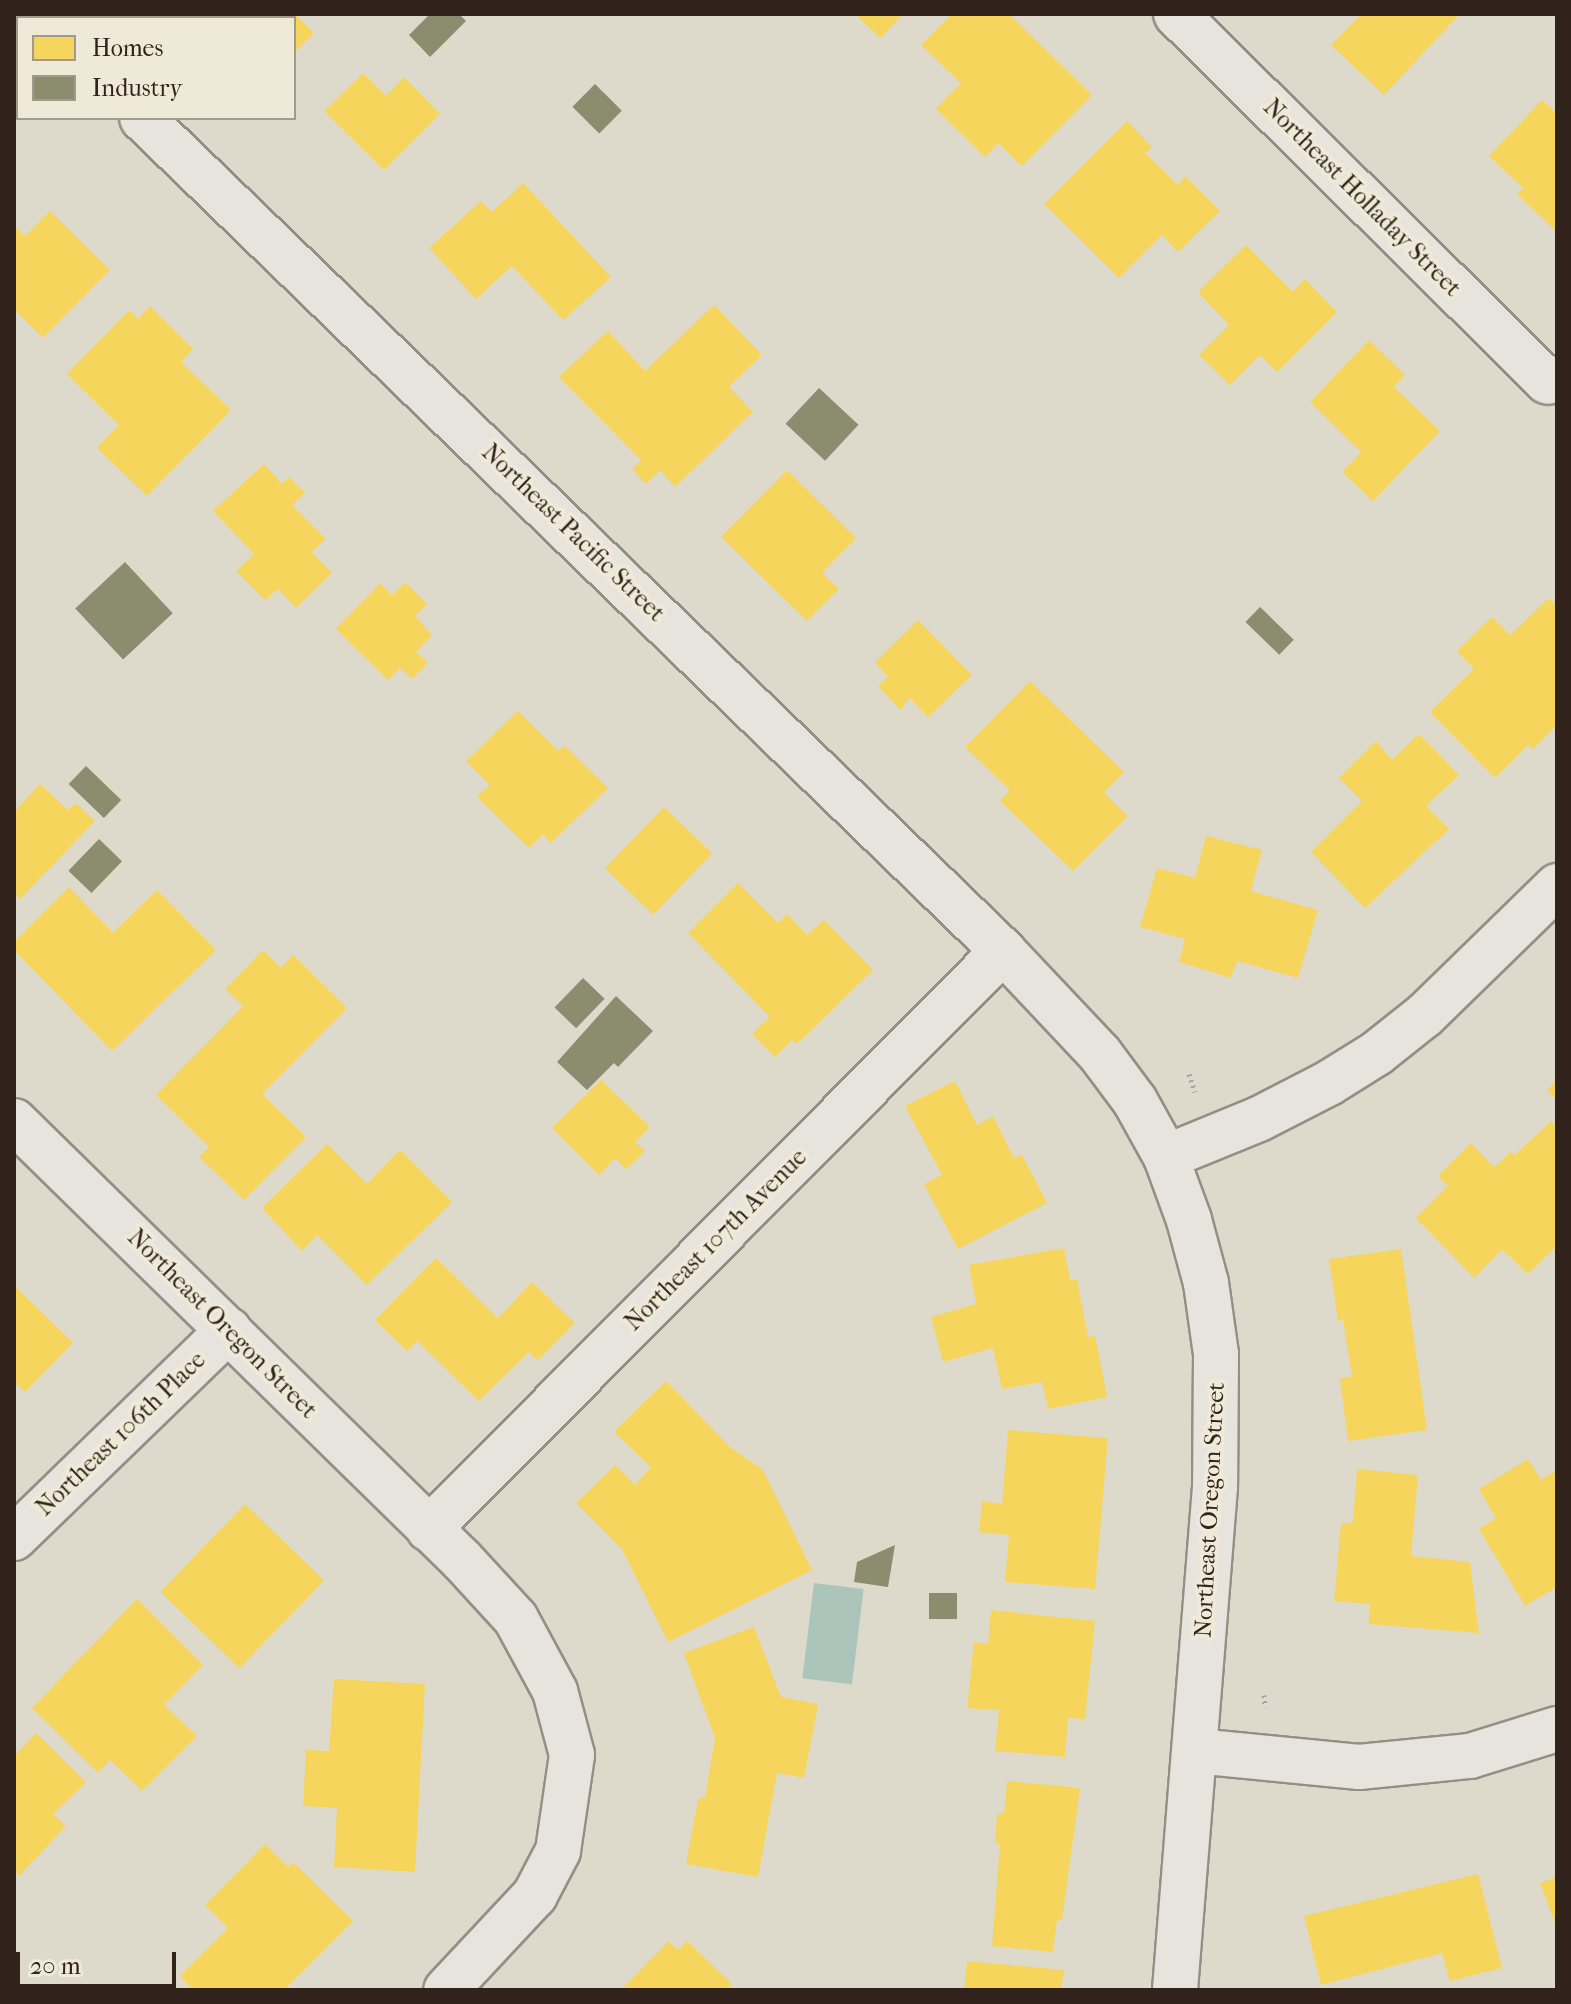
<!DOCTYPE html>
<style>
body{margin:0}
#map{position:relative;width:1571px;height:2004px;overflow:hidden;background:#dedacb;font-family:"IM FELL French Canon",serif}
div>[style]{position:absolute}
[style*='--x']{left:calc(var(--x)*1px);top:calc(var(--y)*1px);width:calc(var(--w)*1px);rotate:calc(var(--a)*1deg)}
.water>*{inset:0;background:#acc5ba;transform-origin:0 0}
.homes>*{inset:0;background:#f6d55c;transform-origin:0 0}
.industry>*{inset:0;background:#8c8c6e;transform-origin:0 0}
.path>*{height:5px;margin-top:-2.5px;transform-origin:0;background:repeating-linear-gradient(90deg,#a6a39c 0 2px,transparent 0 6px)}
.roads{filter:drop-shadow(2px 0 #948f86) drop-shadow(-2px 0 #948f86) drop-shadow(0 2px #948f86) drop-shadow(0 -2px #948f86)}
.street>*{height:44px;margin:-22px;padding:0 22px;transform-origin:22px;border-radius:22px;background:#e6e4dc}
span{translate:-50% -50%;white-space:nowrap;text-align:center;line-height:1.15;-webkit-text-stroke:8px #efead8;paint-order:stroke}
.street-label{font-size:24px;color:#32221c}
.frame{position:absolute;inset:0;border:16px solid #32221c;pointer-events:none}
.legend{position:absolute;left:16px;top:16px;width:280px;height:104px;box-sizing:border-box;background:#efead8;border:2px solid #a39a8d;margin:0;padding:10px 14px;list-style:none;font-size:24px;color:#32221c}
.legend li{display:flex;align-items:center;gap:16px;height:40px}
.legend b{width:40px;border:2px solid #a39a8d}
.scale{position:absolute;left:16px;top:1952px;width:160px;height:36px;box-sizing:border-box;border:4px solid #32221c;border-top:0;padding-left:10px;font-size:24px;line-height:28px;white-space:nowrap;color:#32221c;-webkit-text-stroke:6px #efead8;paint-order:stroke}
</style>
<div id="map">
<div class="water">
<div style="left:814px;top:1583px;width:50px;height:96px;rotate:7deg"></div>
</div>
<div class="homes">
<div style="clip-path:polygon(227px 14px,295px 14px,314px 33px,294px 53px,294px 18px,224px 18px)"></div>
<div style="clip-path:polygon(855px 14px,903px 14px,880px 38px)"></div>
<div style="clip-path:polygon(952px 14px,1009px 14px,1092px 95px,1022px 166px,998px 143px,985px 157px,936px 109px,961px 83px,921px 45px)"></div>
<div style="clip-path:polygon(1361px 14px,1460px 14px,1384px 95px,1331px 45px)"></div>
<div style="clip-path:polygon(363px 73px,386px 96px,404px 77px,440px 114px,384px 170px,324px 111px)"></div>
<div style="clip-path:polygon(1542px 100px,1557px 114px,1557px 232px,1517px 194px,1523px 188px,1489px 156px)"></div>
<div style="clip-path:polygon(1127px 121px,1152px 147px,1145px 153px,1178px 185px,1185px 176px,1220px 211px,1178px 252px,1162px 235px,1119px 278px,1044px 204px)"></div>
<div style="clip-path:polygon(523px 183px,611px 277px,563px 320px,512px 266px,476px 299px,429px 248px,481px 201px,492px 212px)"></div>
<div style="clip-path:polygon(50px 211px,110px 270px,43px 338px,14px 309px,14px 226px,25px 236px)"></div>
<div style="clip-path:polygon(1246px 245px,1293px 292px,1305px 279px,1337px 312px,1277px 372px,1260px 355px,1230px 385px,1199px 355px,1229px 325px,1198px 292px)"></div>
<div style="clip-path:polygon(714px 305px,762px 355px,729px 387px,753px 412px,675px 487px,660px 470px,646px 484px,632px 469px,641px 460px,559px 377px,608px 331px,645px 371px)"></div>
<div style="clip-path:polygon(150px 306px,193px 349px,181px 362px,231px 410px,147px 496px,97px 448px,119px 425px,67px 374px,129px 310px,138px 319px)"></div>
<div style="clip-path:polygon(1369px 340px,1405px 375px,1394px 387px,1440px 431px,1373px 501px,1342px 472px,1361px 452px,1310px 402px)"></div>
<div style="clip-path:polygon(264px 464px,282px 484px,289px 477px,305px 493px,292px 505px,326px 539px,311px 552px,332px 573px,296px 608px,278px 589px,265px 600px,236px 571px,254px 554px,213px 511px)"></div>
<div style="clip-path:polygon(787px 470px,856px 538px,822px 573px,839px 589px,807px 621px,721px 537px)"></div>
<div style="clip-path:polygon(405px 582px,427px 604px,415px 616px,432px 635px,416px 652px,428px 663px,412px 679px,400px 668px,388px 680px,336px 629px,380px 583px,392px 595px)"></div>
<div style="clip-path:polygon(1549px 598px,1557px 606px,1557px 725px,1533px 749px,1528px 745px,1495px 778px,1430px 712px,1474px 669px,1457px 651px,1492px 617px,1510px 635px)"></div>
<div style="clip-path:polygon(918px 620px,972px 675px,928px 717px,910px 698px,900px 710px,878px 686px,888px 677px,875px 662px)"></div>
<div style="clip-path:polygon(1030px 681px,1124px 772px,1104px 793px,1128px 816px,1073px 871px,1000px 801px,1010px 790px,965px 747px)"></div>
<div style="clip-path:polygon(518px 711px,558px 751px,565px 746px,608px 788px,551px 843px,543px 834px,529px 848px,477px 797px,490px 785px,466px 761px)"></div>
<div style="clip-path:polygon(1419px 734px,1459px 775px,1426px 806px,1449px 829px,1365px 908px,1311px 852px,1362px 801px,1339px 778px,1376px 741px,1392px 760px)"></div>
<div style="clip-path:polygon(40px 784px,68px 810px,76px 803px,95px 821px,20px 899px,14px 894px,14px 812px)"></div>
<div style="left:664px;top:807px;width:67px;height:85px;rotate:44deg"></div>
<div style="clip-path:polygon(1206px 836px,1262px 850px,1251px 891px,1318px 910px,1298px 978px,1237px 961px,1231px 978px,1179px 962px,1185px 939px,1140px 927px,1157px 868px,1195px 878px)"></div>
<div style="clip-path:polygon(738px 883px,778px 923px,787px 914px,807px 935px,824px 920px,873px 970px,797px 1044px,792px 1040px,775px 1057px,752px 1034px,770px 1017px,688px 933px)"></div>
<div style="clip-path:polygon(69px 887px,113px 933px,157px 890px,216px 950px,112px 1051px,14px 950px,14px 942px)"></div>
<div style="clip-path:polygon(263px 950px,281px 968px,293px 955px,347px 1008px,262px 1094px,306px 1137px,244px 1200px,199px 1157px,209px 1147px,156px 1095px,243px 1006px,225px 989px)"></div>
<div style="clip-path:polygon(601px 1080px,650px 1127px,635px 1142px,645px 1151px,626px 1169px,615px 1158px,599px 1175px,552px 1128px)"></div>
<div style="clip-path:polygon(1557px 1080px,1557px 1100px,1547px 1090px)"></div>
<div style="clip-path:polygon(955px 1081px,977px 1125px,993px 1116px,1014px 1158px,1022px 1155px,1047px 1203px,958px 1249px,924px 1184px,942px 1175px,905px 1106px)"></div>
<div style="clip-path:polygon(1551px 1121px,1557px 1127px,1557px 1246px,1528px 1274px,1502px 1249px,1474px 1278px,1416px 1218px,1448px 1186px,1438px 1176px,1471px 1143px,1494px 1167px,1511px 1152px,1515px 1155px)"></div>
<div style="clip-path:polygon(327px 1144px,367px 1184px,400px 1150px,452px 1202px,367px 1285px,317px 1235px,302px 1251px,262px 1208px)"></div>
<div style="clip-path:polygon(1064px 1248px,1070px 1280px,1077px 1279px,1088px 1337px,1095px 1336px,1107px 1397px,1048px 1409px,1042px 1382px,1002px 1389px,993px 1348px,943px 1362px,931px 1317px,976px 1304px,969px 1265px)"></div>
<div style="clip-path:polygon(1401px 1249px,1427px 1430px,1348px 1441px,1340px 1379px,1352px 1376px,1343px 1320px,1338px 1321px,1329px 1259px)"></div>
<div style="clip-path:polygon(436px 1258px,498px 1318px,532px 1282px,575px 1323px,538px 1360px,529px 1352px,479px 1401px,417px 1341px,407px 1351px,375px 1320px)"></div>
<div style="clip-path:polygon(14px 1285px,73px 1343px,25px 1392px,17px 1384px,14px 1387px)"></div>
<div style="clip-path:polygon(666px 1381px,731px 1448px,763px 1470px,812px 1570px,668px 1642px,622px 1549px,576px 1503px,615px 1465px,635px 1485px,651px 1467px,614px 1432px)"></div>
<div style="clip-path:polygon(1008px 1430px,1108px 1438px,1095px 1589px,1005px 1582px,1009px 1535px,979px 1532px,982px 1501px,1002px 1504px)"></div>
<div style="clip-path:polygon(1528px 1459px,1541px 1480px,1557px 1470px,1557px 1587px,1525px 1606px,1479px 1529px,1496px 1518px,1479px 1489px)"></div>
<div style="clip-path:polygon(1357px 1469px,1418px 1475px,1411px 1556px,1470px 1562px,1479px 1633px,1369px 1624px,1370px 1604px,1334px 1601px,1341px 1524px,1353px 1522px)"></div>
<div style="left:245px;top:1504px;width:110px;height:122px;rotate:44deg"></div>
<div style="clip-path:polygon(137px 1599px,203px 1665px,164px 1705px,197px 1736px,142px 1791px,110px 1760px,98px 1773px,32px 1708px)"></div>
<div style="clip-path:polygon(991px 1610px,1095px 1621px,1085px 1719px,1068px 1718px,1065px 1757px,995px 1751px,999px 1710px,967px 1708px,974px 1642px,988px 1644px)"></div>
<div style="clip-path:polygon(754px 1627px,781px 1697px,818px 1704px,804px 1778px,777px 1773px,758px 1877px,686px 1864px,698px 1799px,705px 1797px,715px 1738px,684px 1653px)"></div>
<div style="clip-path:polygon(334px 1679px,425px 1684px,415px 1872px,334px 1867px,337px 1808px,303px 1806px,306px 1750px,329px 1751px)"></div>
<div style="clip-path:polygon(36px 1733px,86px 1782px,53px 1814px,66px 1826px,19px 1876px,14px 1869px,14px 1756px)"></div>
<div style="clip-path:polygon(1007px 1781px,1080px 1788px,1062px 1920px,1057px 1920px,1053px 1952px,992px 1946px,1000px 1844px,995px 1843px,997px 1813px,1004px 1813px)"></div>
<div style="clip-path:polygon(265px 1844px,288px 1867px,293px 1862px,353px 1921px,284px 1990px,193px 1990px,180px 1976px,228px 1928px,205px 1905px)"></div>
<div style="clip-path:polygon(1478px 1874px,1502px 1968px,1450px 1981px,1442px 1953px,1321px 1985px,1304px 1916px)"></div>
<div style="clip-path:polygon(1557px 1877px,1557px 1928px,1540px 1883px)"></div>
<div style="clip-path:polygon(669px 1941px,678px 1950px,687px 1941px,732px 1984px,726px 1990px,621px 1990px)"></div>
<div style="clip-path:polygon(967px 1961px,1064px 1970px,1061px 1990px,964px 1990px)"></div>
</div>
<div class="industry">
<div style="clip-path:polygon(430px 14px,459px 14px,466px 21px,430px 57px,409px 35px)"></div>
<div style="left:595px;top:84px;width:38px;height:32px;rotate:45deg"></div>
<div style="left:819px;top:388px;width:54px;height:49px;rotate:43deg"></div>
<div style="left:125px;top:562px;width:70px;height:68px;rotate:47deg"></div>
<div style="left:1260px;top:607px;width:47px;height:21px;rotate:44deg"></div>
<div style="left:86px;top:766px;width:49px;height:25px;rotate:44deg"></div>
<div style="left:99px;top:839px;width:32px;height:44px;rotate:44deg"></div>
<div style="left:583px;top:978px;width:30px;height:41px;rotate:44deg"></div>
<div style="clip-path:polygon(616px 996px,653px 1031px,618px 1067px,614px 1063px,587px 1090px,557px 1062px)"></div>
<div style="clip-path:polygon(895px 1545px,888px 1587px,854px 1582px,857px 1562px)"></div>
<div style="left:929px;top:1593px;width:28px;height:26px"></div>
</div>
<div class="path">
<div style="--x:1189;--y:1074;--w:19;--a:72"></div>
<div style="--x:1264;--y:1695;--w:12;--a:85"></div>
</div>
<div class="roads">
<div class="street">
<div style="--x:34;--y:14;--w:6;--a:45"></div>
<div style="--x:1176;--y:14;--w:523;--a:44.69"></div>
<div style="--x:142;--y:118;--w:1198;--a:44.05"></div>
<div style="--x:1003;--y:951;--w:141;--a:46.7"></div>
<div style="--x:1100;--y:1054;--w:59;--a:53.3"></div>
<div style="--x:1135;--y:1101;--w:64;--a:61"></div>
<div style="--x:1166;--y:1157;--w:67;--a:69.9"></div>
<div style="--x:1189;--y:1220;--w:65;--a:74.9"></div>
<div style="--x:1206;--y:1283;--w:72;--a:82"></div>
<div style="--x:1216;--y:1354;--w:133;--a:90.4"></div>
<div style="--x:1215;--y:1487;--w:505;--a:94.55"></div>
<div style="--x:14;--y:1121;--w:627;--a:44.42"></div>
<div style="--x:462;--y:1560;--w:80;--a:47.5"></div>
<div style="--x:516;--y:1619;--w:82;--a:61.6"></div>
<div style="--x:555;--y:1691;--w:66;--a:75.1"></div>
<div style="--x:572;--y:1755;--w:97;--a:98.3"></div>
<div style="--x:558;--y:1851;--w:50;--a:117.6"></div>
<div style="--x:535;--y:1895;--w:130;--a:133.1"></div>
<div style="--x:1166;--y:1157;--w:100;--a:-22.2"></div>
<div style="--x:1259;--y:1119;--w:79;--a:-27.2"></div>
<div style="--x:1329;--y:1083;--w:57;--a:-32"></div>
<div style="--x:1377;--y:1053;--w:61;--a:-38.4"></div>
<div style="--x:1425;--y:1015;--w:185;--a:-44.3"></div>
<div style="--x:429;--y:1529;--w:815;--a:-45.2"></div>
<div style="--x:14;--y:1538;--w:299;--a:-44.1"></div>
<div style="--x:1196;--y:1751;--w:164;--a:5.6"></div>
<div style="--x:1359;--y:1767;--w:112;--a:-5.7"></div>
<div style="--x:1470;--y:1756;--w:91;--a:-17.2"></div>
</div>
</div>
<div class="street-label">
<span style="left:1362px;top:198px;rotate:45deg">Northeast Holladay Street</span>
<span style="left:573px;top:533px;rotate:44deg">Northeast Pacific Street</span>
<span style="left:716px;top:1240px;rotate:-45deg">Northeast 107th Avenue</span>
<span style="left:222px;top:1324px;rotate:45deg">Northeast Oregon Street</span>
<span style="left:121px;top:1434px;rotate:-44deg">Northeast 106th Place</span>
<span style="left:1210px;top:1510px;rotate:-87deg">Northeast Oregon Street</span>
</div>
<div class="frame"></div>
<ul class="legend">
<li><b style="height:22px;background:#f6d55c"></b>Homes</li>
<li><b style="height:22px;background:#8c8c6e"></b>Industry</li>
</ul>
<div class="scale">20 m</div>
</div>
